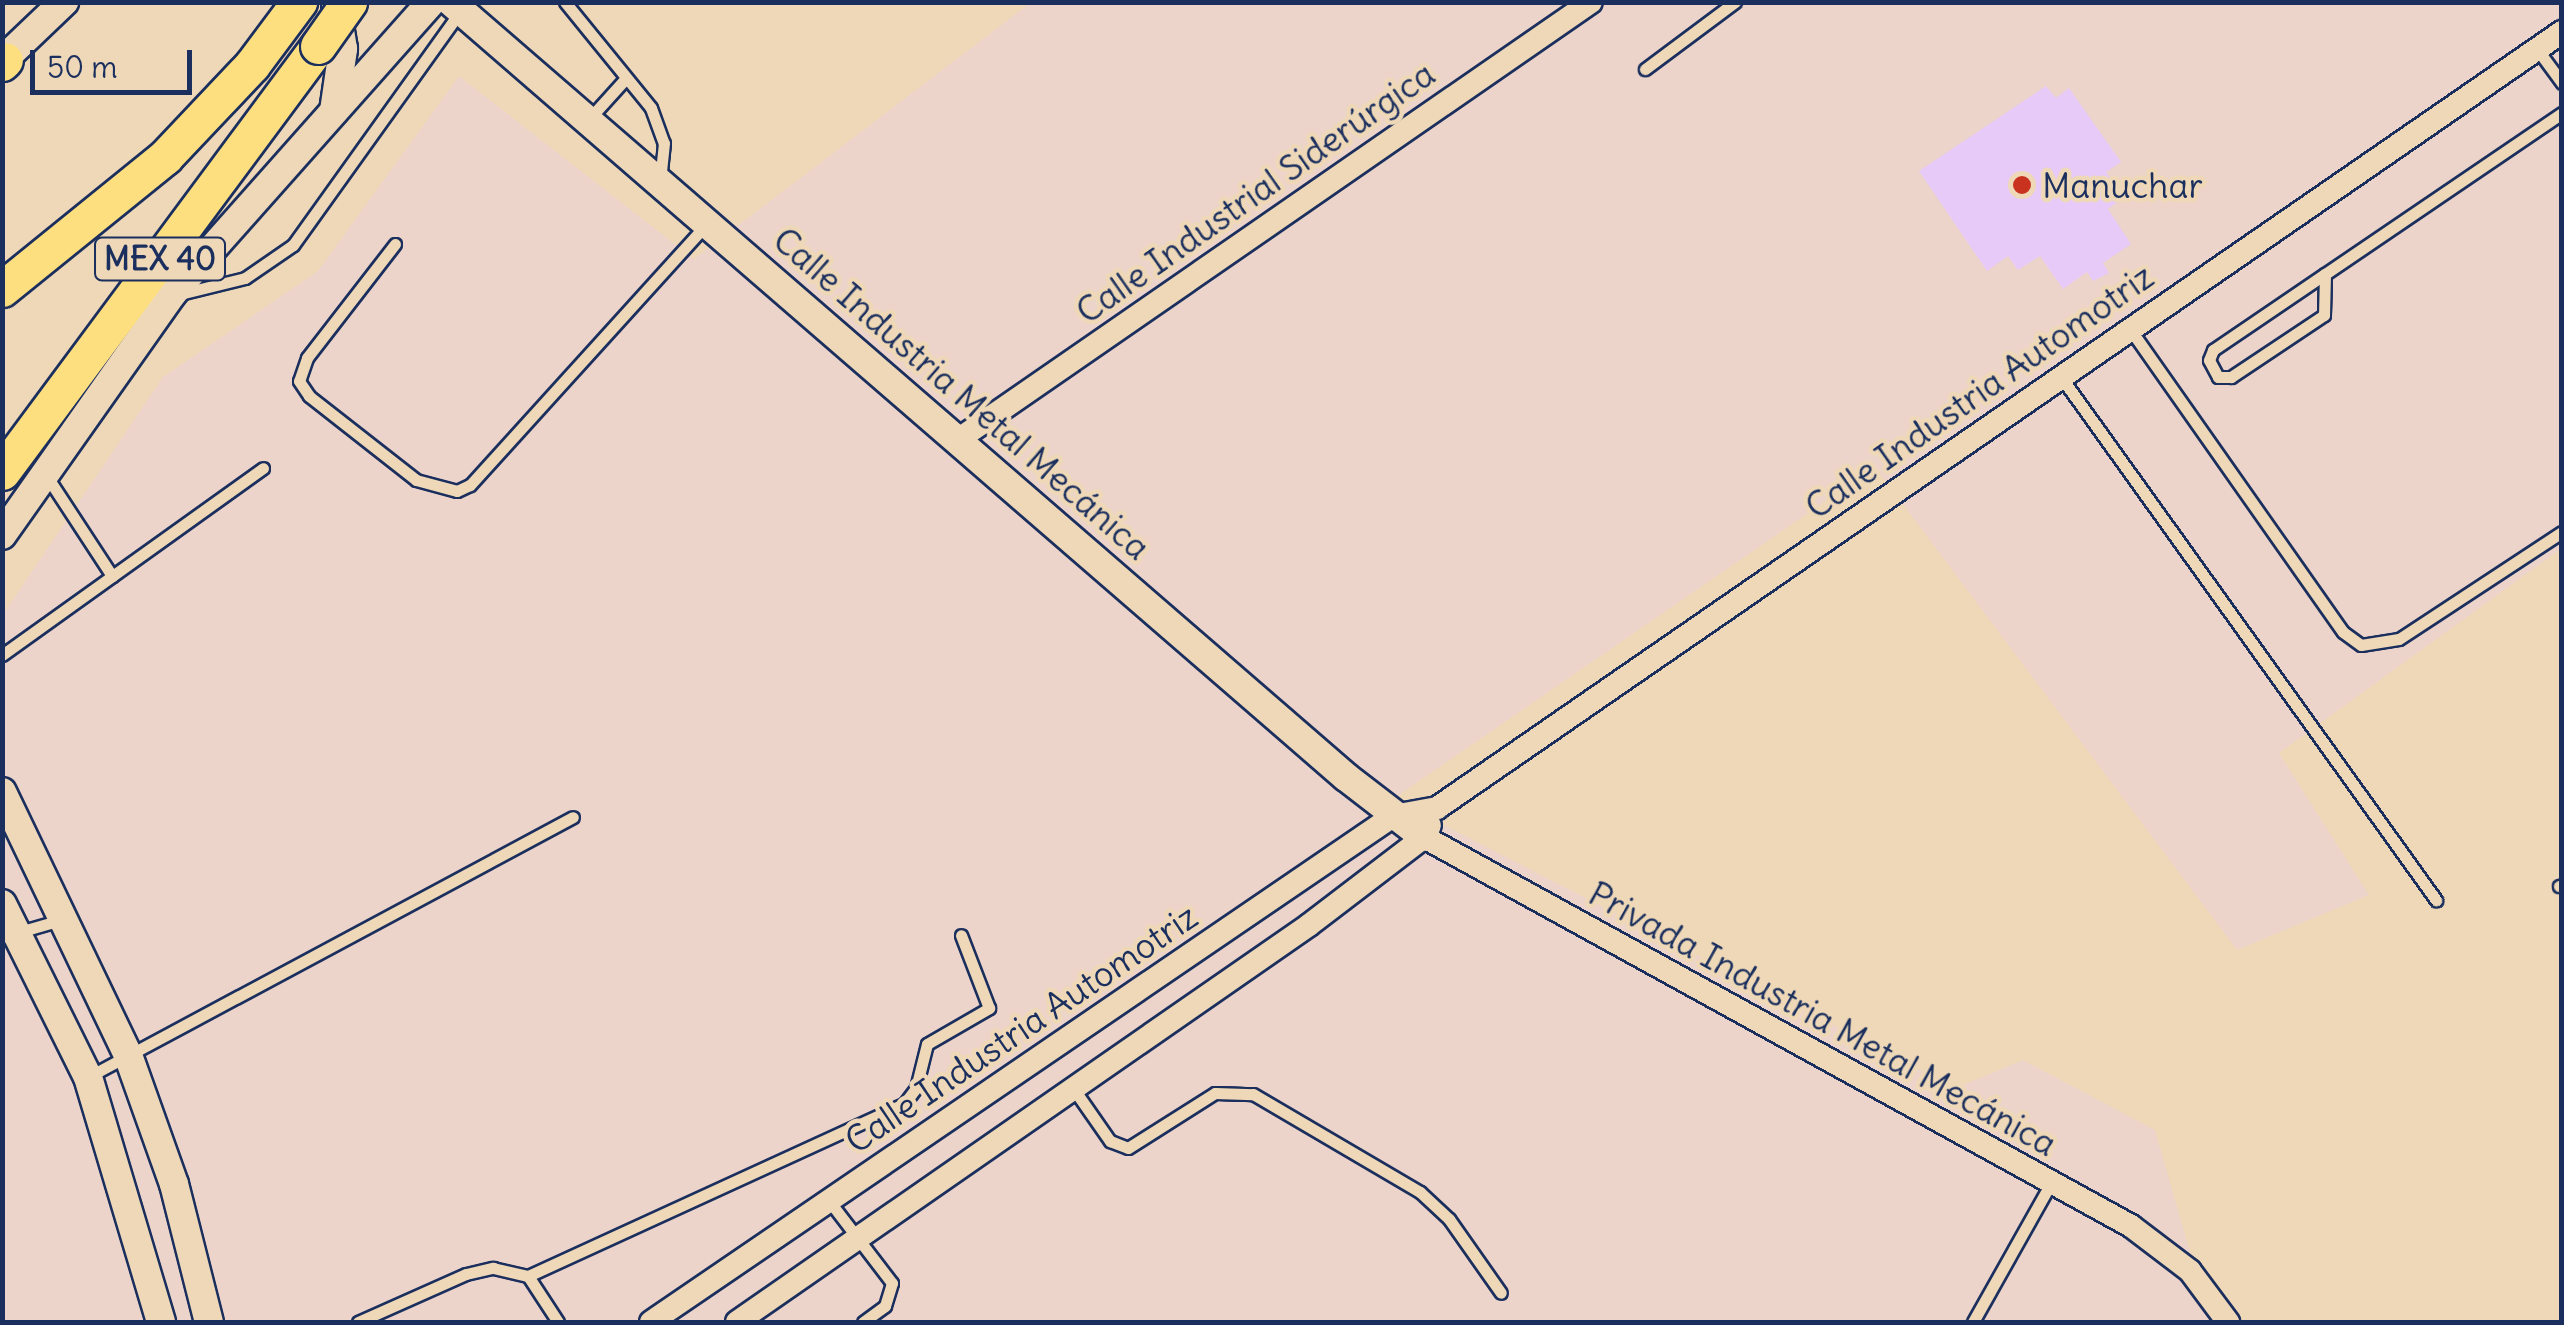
<!DOCTYPE html>
<meta charset="utf-8">
<style>
body{margin:0}
#map{position:relative;width:2564px;height:1325px;overflow:hidden;background:#eed8b7;font-family:Delius,sans-serif}
div>[style]{position:absolute}
[style*='--x']{left:calc(var(--x)*1px);top:calc(var(--y)*1px);width:calc(var(--w)*1px);rotate:calc(var(--a)*1deg)}
.built>*{inset:0;background:#ecd4ca}
.building>*{inset:0;background:#e7caf8}
.roads{filter:drop-shadow(2px 0 #1b2f5e) drop-shadow(-2px 0 #1b2f5e) drop-shadow(0 2px #1b2f5e) drop-shadow(0 -2px #1b2f5e)}
.service>*{height:11px;margin:-5.5px;padding:0 5.5px;transform-origin:5.5px;border-radius:5.5px;background:#eed8b7}
.minor>*{height:22px;margin:-11px;padding:0 11px;transform-origin:11px;border-radius:11px;background:#eed8b7}
.tertiary>*{height:28px;margin:-14px;padding:0 14px;transform-origin:14px;border-radius:14px;background:#eed8b7}
.trunk>*{height:35px;margin:-17.5px;padding:0 17.5px;transform-origin:17.5px;border-radius:17.5px;background:#fedf80}
.bridges{filter:drop-shadow(2px 0 #1b2f5e) drop-shadow(-2px 0 #1b2f5e) drop-shadow(0 2px #1b2f5e) drop-shadow(0 -2px #1b2f5e)}
.trunk-bridge>*{height:35px;margin:-17.5px;padding:0 17.5px;transform-origin:17.5px;border-radius:17.5px;background:#fedf80}
.dots>*{width:28px;height:28px;translate:-50% -50%;box-sizing:border-box;border:5px solid #eed8b7;border-radius:50%}
span{translate:-50% -50%;white-space:nowrap;text-align:center;line-height:1.15;-webkit-text-stroke:9px #eed8b7;paint-order:stroke}
.shield-label span{padding:2px 8px;background:#eed8b7;border:2px solid;border-radius:8px;-webkit-text-stroke-width:0}
.shield-label{font-size:32px;color:#1b2f5e;font-weight:700}
.poi-label{font-size:35px;color:#1b2f5e}
.left{translate:0 -50%;text-align:left}
.street-label{font-size:35px;color:#1b2f5e}
.frame{position:absolute;inset:0;border:5px solid #1b2f5e;pointer-events:none}
.scale{position:absolute;left:30px;top:50px;width:162px;height:45px;box-sizing:border-box;border:5px solid #1b2f5e;border-top:0;padding-left:12px;font-size:30px;line-height:35px;white-space:nowrap;color:#1b2f5e;-webkit-text-stroke:8px #eed8b7;paint-order:stroke}
</style>
<div id="map">
<div class="built">
<div style="clip-path:polygon(1030px 3px,2561px 3px,2561px 549px,2279px 753px,2369px 895px,2237px 950px,1875px 467px,1393px 799px,1956px 1088px,2023px 1060px,2155px 1130px,2196px 1273px,2220px 1322px,3px 1322px,2px 616px,163px 377px,318px 271px,459px 76px,694px 259px)"></div>
</div>
<div class="building">
<div style="clip-path:polygon(2046px 86px,2056px 98px,2069px 88px,2121px 162px,2106px 172px,2123px 198px,2108px 209px,2131px 244px,2103px 263px,2109px 273px,2093px 281px,2087px 272px,2063px 289px,2040px 256px,2018px 270px,2008px 256px,1987px 271px,1919px 171px)"></div>
</div>
<div class="roads">
<div class="service">
<div style="--x:565;--y:2;--w:136;--a:50.9"></div>
<div style="--x:651;--y:108;--w:37;--a:70"></div>
<div style="--x:664;--y:143;--w:37;--a:96"></div>
<div style="--x:2537;--y:49;--w:42;--a:53.7"></div>
<div style="--x:1645;--y:69;--w:112;--a:-36.7"></div>
<div style="--x:589;--y:119;--w:55;--a:-47.9"></div>
<div style="--x:395;--y:244;--w:144;--a:127.7"></div>
<div style="--x:307;--y:358;--w:24;--a:109"></div>
<div style="--x:299;--y:381;--w:18;--a:56"></div>
<div style="--x:309;--y:396;--w:136;--a:38.1"></div>
<div style="--x:416;--y:480;--w:42;--a:15"></div>
<div style="--x:457;--y:491;--w:14;--a:-25"></div>
<div style="--x:470;--y:485;--w:351;--a:-47.8"></div>
<div style="--x:2325;--y:274;--w:41;--a:91.4"></div>
<div style="--x:2324;--y:315;--w:112;--a:146.3"></div>
<div style="--x:2231;--y:377;--w:13;--a:180"></div>
<div style="--x:2218;--y:377;--w:19;--a:-118"></div>
<div style="--x:2209;--y:360;--w:11;--a:-68"></div>
<div style="--x:2213;--y:350;--w:135;--a:-34.2"></div>
<div style="--x:2325;--y:274;--w:287;--a:-34.2"></div>
<div style="--x:180;--y:294;--w:67;--a:-13.8"></div>
<div style="--x:245;--y:278;--w:58;--a:-34.5"></div>
<div style="--x:293;--y:245;--w:285;--a:-54.4"></div>
<div style="--x:2130;--y:329;--w:370;--a:54.9"></div>
<div style="--x:2343;--y:632;--w:22;--a:36"></div>
<div style="--x:2361;--y:645;--w:38;--a:-9"></div>
<div style="--x:2399;--y:639;--w:195;--a:-33.3"></div>
<div style="--x:2061;--y:377;--w:644;--a:54.36"></div>
<div style="--x:46;--y:475;--w:121;--a:56.8"></div>
<div style="--x:2;--y:655;--w:321;--a:-35.6"></div>
<div style="--x:2559;--y:886;--w:3;--a:-18"></div>
<div style="--x:2;--y:937;--w:61;--a:-16.1"></div>
<div style="--x:88;--y:1077;--w:550;--a:-28.19"></div>
<div style="--x:1073;--y:1088;--w:65;--a:55.1"></div>
<div style="--x:1110;--y:1141;--w:19;--a:21"></div>
<div style="--x:1128;--y:1148;--w:103;--a:-32.3"></div>
<div style="--x:1215;--y:1093;--w:38;--a:2"></div>
<div style="--x:1253;--y:1094;--w:194;--a:30.4"></div>
<div style="--x:1420;--y:1192;--w:40;--a:43"></div>
<div style="--x:1449;--y:1219;--w:90;--a:54.9"></div>
<div style="--x:830;--y:1202;--w:102;--a:52.6"></div>
<div style="--x:892;--y:1283;--w:24;--a:107"></div>
<div style="--x:885;--y:1306;--w:27;--a:144"></div>
<div style="--x:528;--y:1276;--w:413;--a:-24.6"></div>
<div style="--x:904;--y:1104;--w:20;--a:-53"></div>
<div style="--x:916;--y:1088;--w:45;--a:-76"></div>
<div style="--x:927;--y:1044;--w:72;--a:-30.1"></div>
<div style="--x:989;--y:1008;--w:78;--a:-111"></div>
<div style="--x:358;--y:1322;--w:118;--a:-24"></div>
<div style="--x:466;--y:1274;--w:28;--a:-13"></div>
<div style="--x:493;--y:1268;--w:36;--a:13"></div>
<div style="--x:528;--y:1276;--w:55;--a:56.9"></div>
<div style="--x:1973;--y:1322;--w:162;--a:-60.7"></div>
</div>
<div class="minor">
<div style="--x:959;--y:439;--w:768;--a:-34.66"></div>
<div style="--x:1424;--y:837;--w:807;--a:28.82"></div>
<div style="--x:2131;--y:1226;--w:74;--a:37.3"></div>
<div style="--x:2190;--y:1271;--w:64;--a:53.3"></div>
<div style="--x:651;--y:1322;--w:898;--a:-34.29"></div>
<div style="--x:1393;--y:816;--w:45;--a:-10.3"></div>
<div style="--x:1437;--y:808;--w:1367;--a:-34.6"></div>
<div style="--x:737;--y:1322;--w:696;--a:-34.76"></div>
<div style="--x:1309;--y:925;--w:145;--a:-37.4"></div>
<div style="--x:1424;--y:837;--w:13;--a:-63"></div>
</div>
<div class="tertiary">
<div style="--x:451;--y:2;--w:1184;--a:40.89"></div>
<div style="--x:1346;--y:777;--w:98;--a:37.6"></div>
<div style="--x:2;--y:61;--w:86;--a:-43.6"></div>
<div style="--x:334;--y:111;--w:63;--a:-81.7"></div>
<div style="--x:343;--y:49;--w:44;--a:-99.2"></div>
<div style="--x:2;--y:535;--w:294;--a:-54.8"></div>
<div style="--x:171;--y:295;--w:392;--a:-48.4"></div>
<div style="--x:2;--y:792;--w:292;--a:64.4"></div>
<div style="--x:128;--y:1055;--w:137;--a:70.4"></div>
<div style="--x:174;--y:1184;--w:142;--a:75.8"></div>
<div style="--x:2;--y:904;--w:193;--a:63.6"></div>
<div style="--x:88;--y:1077;--w:256;--a:73.4"></div>
</div>
<div class="trunk">
<div style="--x:2;--y:63;--w:4;--a:-45"></div>
<div style="--x:2;--y:289;--w:210;--a:-39"></div>
<div style="--x:165;--y:157;--w:127;--a:-46.6"></div>
<div style="--x:252;--y:65;--w:79;--a:-53.3"></div>
<div style="--x:2;--y:472;--w:530;--a:-53.43"></div>
</div>
</div>
<div class="bridges">
<div class="trunk-bridge">
<div style="--x:318;--y:46;--w:54;--a:-54.8"></div>
</div>
</div>
<div class="dots">
<div style="left:2022px;top:185px;background:#c8321e"></div>
</div>
<div class="shield-label">
<span style="left:160px;top:259px">MEX 40</span>
</div>
<div class="poi-label">
<span class="left" style="left:2042px;top:185px">Manuchar</span>
</div>
<div class="street-label">
<span style="left:1255px;top:192px;rotate:-35deg">Calle Industrial Siderúrgica</span>
<span style="left:1979px;top:391px;rotate:-35deg">Calle Industria Automotriz</span>
<span style="left:962px;top:393px;rotate:41deg">Calle Industria Metal Mecánica</span>
<span style="left:1823px;top:1018px;rotate:29deg">Privada Industria Metal Mecánica</span>
<span style="left:1021px;top:1028px;rotate:-34deg">Calle Industria Automotriz</span>
</div>
<div class="frame"></div>
<div class="scale">50 m</div>
</div>
